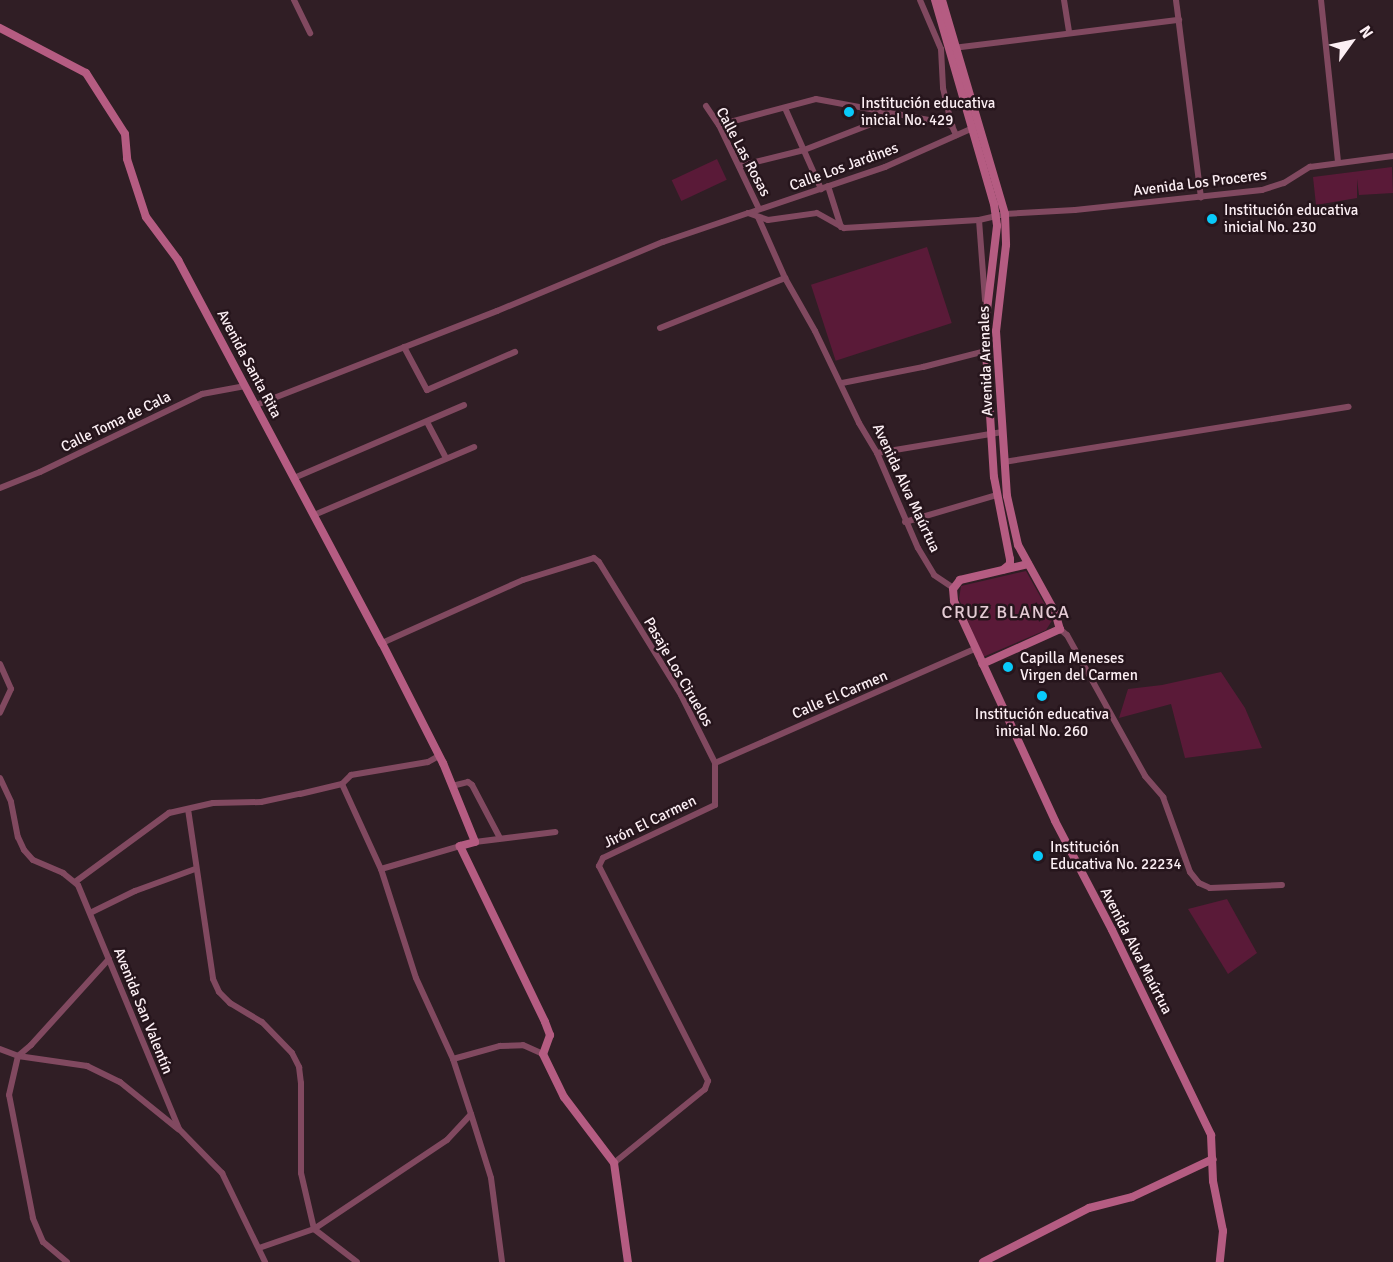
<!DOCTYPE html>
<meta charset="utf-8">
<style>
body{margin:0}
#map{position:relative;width:1393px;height:1262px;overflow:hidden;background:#301e25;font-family:Signika,sans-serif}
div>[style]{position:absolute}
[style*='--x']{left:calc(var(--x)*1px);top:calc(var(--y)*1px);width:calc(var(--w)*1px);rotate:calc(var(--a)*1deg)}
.green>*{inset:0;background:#5a1a38;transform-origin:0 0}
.street>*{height:6px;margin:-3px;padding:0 3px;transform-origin:3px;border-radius:3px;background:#814960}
.secondary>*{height:8px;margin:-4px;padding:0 4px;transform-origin:4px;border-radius:4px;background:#b55c82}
.dots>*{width:16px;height:16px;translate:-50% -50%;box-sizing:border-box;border:3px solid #26151c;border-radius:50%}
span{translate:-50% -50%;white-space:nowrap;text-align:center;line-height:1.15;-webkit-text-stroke:5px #26151c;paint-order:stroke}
.poi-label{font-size:15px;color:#fceff4}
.left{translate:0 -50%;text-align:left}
.street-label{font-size:15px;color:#fceff4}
.quarter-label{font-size:18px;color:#e4cbd4;letter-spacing:1.5px}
.north{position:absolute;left:1321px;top:12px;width:60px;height:60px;-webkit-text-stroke:4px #26151c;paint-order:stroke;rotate:57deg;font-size:16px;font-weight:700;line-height:24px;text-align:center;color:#fceff4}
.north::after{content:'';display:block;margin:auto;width:21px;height:27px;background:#fceff4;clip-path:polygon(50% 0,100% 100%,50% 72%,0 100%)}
</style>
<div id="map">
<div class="green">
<div style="left:717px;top:159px;width:23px;height:50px;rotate:65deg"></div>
<div style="clip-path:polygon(1392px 167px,1393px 193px,1359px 195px,1357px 179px,1357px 198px,1316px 205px,1313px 177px)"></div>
<div style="left:927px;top:247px;width:80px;height:122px;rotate:72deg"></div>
<div style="clip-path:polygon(1026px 571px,1053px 619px,1046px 630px,983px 657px,959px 599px,961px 586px)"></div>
<div style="clip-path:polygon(1221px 672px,1245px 708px,1262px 748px,1185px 758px,1171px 704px,1119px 718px,1128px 689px,1162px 685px)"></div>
<div style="clip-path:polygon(1227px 899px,1257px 953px,1228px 974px,1188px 909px)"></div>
</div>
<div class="street">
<div style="--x:294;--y:0;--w:37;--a:64"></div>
<div style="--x:920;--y:0;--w:53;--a:66.8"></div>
<div style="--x:941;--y:49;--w:39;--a:87"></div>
<div style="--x:943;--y:88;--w:39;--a:77"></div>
<div style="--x:1064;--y:0;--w:33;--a:81"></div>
<div style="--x:1176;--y:0;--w:199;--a:82.8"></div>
<div style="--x:1321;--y:0;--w:164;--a:84"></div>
<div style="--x:953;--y:48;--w:228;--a:-7.1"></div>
<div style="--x:706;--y:106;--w:23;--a:56"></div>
<div style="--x:719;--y:125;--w:93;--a:64.5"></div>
<div style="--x:785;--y:108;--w:89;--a:66"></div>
<div style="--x:719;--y:125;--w:100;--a:-15"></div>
<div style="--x:816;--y:99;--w:131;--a:10.5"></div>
<div style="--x:945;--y:123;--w:8;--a:23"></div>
<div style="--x:952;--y:126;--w:10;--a:66"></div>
<div style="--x:739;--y:166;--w:67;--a:-13.8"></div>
<div style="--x:804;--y:150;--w:100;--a:-21.2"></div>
<div style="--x:828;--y:186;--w:43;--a:72.4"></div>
<div style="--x:749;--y:213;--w:144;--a:-18.7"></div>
<div style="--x:885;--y:167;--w:98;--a:-24"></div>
<div style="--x:758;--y:217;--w:67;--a:66.1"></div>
<div style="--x:785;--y:278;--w:61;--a:60.5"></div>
<div style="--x:815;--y:331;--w:102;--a:64.4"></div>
<div style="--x:859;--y:423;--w:35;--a:59"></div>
<div style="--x:877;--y:453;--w:103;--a:66.7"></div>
<div style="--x:918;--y:548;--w:31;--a:59"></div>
<div style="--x:934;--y:575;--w:23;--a:34"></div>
<div style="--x:979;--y:220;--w:80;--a:85.7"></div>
<div style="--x:660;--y:328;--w:135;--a:-21.8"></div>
<div style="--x:404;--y:347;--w:49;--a:61.9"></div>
<div style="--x:427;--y:390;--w:96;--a:-23.4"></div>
<div style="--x:842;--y:383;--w:83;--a:-11.2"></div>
<div style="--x:923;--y:367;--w:65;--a:-14.3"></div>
<div style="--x:256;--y:405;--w:259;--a:-21.3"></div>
<div style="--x:497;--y:311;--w:180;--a:-22.6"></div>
<div style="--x:663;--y:242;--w:90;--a:-18.8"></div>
<div style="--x:748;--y:213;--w:21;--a:19"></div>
<div style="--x:768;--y:220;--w:49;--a:-8.1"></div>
<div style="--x:817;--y:213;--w:31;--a:29"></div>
<div style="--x:844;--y:228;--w:135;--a:-3.4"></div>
<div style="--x:979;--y:220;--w:27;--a:-13"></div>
<div style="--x:1005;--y:214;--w:70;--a:-3.3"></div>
<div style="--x:1075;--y:210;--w:188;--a:-6.1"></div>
<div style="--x:1262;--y:190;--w:23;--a:-18"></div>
<div style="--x:1284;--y:183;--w:31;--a:-32"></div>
<div style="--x:1310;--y:167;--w:84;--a:-7.5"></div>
<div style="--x:427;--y:422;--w:41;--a:62.2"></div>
<div style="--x:877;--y:453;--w:127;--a:-9.5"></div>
<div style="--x:1004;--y:462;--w:349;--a:-9.1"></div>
<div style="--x:294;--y:478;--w:185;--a:-23.2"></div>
<div style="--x:0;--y:488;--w:43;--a:-21.8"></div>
<div style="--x:40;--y:472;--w:180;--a:-25.7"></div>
<div style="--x:202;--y:394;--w:44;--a:-10.5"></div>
<div style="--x:314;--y:515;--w:174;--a:-23"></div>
<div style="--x:905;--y:522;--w:96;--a:-16.4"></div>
<div style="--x:1060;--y:629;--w:9;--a:41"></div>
<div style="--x:1067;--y:635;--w:161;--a:61"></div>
<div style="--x:1145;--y:776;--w:28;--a:49"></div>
<div style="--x:1163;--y:797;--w:80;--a:70.2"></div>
<div style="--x:1190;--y:872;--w:14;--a:51"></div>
<div style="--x:1199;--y:883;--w:12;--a:24"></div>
<div style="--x:1210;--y:888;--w:72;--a:-2.4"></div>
<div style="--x:382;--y:643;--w:154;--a:-24.1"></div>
<div style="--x:523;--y:580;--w:74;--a:-17.2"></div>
<div style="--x:594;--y:558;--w:6;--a:39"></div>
<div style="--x:599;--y:562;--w:156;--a:58.3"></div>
<div style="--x:681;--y:695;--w:76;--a:63.4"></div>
<div style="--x:715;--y:763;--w:42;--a:90"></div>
<div style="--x:715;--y:805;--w:124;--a:154.7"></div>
<div style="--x:603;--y:858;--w:9;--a:117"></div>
<div style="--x:599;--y:866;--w:241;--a:63.1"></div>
<div style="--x:708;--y:1081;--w:9;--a:111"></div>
<div style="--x:705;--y:1089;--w:117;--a:140.9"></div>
<div style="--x:0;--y:664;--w:27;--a:66"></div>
<div style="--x:11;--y:689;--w:26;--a:115"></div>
<div style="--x:715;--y:763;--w:284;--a:-23.7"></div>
<div style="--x:0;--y:778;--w:26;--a:65"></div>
<div style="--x:11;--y:802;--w:36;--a:79"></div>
<div style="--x:18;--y:837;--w:14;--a:65"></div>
<div style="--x:24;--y:850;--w:13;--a:48"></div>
<div style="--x:33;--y:860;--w:33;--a:23"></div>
<div style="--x:63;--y:873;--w:19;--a:39"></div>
<div style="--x:78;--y:885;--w:264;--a:67.5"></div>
<div style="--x:179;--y:1129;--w:62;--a:45.7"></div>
<div style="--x:222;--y:1173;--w:99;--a:64.2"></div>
<div style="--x:342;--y:784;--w:94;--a:65.4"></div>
<div style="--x:381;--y:869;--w:114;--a:72.2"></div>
<div style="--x:416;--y:978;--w:89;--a:65.4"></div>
<div style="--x:453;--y:1059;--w:58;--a:71.9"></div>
<div style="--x:471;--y:1114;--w:67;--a:72.6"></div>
<div style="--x:491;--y:1178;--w:85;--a:82.5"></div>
<div style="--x:452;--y:786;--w:16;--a:-14"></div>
<div style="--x:468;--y:782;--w:5;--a:37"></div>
<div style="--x:472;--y:785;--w:60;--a:62.2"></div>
<div style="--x:188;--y:809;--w:172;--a:81.6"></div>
<div style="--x:213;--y:979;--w:14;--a:65"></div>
<div style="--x:219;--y:992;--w:16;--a:45"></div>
<div style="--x:230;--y:1003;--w:37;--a:31"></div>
<div style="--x:262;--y:1022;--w:43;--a:45.9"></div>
<div style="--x:292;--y:1053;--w:16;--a:63"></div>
<div style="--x:299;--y:1067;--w:16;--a:83"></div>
<div style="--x:301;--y:1083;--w:90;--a:90"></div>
<div style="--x:301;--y:1173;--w:57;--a:76.9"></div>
<div style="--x:314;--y:1229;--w:54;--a:37.5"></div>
<div style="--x:475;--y:842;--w:81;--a:-7.1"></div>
<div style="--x:381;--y:869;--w:82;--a:-16.2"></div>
<div style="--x:75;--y:882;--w:117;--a:-36.3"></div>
<div style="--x:169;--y:813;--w:45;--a:-12.8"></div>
<div style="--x:213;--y:803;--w:48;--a:-1.2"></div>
<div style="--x:261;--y:802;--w:40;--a:-12"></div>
<div style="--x:300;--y:794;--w:43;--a:-13.4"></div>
<div style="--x:342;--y:784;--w:13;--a:-45"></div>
<div style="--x:351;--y:775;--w:78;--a:-9.6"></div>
<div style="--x:428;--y:762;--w:13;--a:-29"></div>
<div style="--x:90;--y:913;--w:50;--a:-26.1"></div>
<div style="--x:135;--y:891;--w:64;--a:-20.1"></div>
<div style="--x:0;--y:1049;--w:19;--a:21"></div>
<div style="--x:18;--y:1056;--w:70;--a:8.2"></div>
<div style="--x:87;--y:1066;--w:37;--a:26"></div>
<div style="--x:120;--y:1082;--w:75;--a:39"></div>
<div style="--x:453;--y:1059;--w:49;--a:-15.5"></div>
<div style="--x:500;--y:1046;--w:23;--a:-2"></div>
<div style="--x:523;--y:1045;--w:22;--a:24"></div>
<div style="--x:259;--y:1248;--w:58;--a:-19.1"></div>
<div style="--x:314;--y:1229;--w:160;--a:-33.8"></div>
<div style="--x:447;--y:1140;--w:35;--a:-47"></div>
<div style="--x:67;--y:1262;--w:31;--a:-140"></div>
<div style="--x:43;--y:1242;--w:26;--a:-113"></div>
<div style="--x:33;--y:1218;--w:125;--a:-101"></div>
<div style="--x:9;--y:1095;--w:40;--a:-77"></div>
<div style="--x:18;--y:1056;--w:17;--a:-40"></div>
<div style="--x:31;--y:1045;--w:116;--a:-47.8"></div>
</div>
<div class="secondary">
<div style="--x:935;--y:0;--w:212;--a:73.9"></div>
<div style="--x:994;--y:204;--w:22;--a:82"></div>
<div style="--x:997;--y:226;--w:85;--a:96.8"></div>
<div style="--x:987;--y:310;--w:41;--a:91.4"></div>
<div style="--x:986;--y:351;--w:126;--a:86.4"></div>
<div style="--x:994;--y:477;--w:84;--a:79"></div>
<div style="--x:1010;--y:559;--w:5;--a:90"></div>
<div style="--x:1010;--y:564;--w:8;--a:140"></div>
<div style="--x:942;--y:0;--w:223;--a:73.6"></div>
<div style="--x:1005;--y:214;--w:31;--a:88"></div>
<div style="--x:1006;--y:245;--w:87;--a:96.6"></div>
<div style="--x:996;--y:331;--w:165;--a:86.2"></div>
<div style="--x:1007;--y:496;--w:50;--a:77.3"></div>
<div style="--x:1018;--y:545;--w:77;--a:61.1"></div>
<div style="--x:1055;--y:612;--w:18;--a:74"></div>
<div style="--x:1060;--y:629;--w:85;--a:155.8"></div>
<div style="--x:0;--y:28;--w:97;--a:27.6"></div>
<div style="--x:86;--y:73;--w:72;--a:57.4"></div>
<div style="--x:125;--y:134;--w:25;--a:85"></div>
<div style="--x:127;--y:159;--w:61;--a:71.9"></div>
<div style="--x:146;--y:217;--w:54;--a:53.3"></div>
<div style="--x:178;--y:260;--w:434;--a:62"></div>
<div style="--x:382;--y:643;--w:135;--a:63.1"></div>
<div style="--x:443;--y:763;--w:85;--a:67.9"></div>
<div style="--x:475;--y:842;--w:16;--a:165"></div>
<div style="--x:460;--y:846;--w:195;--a:64.2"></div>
<div style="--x:545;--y:1022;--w:14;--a:69"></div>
<div style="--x:550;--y:1035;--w:20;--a:110"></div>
<div style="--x:543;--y:1054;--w:48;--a:64"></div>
<div style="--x:564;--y:1097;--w:83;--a:52.9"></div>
<div style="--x:614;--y:1163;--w:100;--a:82"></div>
<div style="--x:1028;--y:564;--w:70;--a:166.8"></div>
<div style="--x:960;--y:580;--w:11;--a:128"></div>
<div style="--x:953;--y:589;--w:12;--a:85"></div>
<div style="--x:954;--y:601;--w:242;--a:65.3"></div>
<div style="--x:1055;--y:821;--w:123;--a:62.4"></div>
<div style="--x:1112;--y:930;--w:228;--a:64.2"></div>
<div style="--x:1211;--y:1135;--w:46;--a:87.5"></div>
<div style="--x:1213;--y:1181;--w:51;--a:78.7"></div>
<div style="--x:1223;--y:1231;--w:31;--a:96"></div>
<div style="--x:983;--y:1262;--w:119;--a:-27"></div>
<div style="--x:1089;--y:1208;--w:44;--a:-14.3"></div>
<div style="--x:1132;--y:1197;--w:89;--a:-25.1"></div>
</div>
<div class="dots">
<div style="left:849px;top:112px;background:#09cafa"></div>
<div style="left:1212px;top:219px;background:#09cafa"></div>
<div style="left:1008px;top:667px;background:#09cafa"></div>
<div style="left:1042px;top:696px;background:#09cafa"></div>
<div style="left:1038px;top:856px;background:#09cafa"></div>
</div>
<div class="poi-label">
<span class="left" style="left:861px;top:112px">Institución educativa<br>inicial No. 429</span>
<span class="left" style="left:1224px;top:219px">Institución educativa<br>inicial No. 230</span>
<span class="left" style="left:1020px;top:667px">Capilla Meneses<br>Virgen del Carmen</span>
<span style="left:1042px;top:723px">Institución educativa<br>inicial No. 260</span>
<span class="left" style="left:1050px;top:856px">Institución<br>Educativa No. 22234</span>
</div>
<div class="street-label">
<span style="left:743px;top:152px;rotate:62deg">Calle Las Rosas</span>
<span style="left:844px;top:167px;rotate:-20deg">Calle Los Jardines</span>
<span style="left:1200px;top:183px;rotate:-7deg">Avenida Los Proceres</span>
<span style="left:986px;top:361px;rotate:-92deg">Avenida Arenales</span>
<span style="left:249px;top:364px;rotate:62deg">Avenida Santa Rita</span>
<span style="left:116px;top:422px;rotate:-26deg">Calle Toma de Cala</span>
<span style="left:906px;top:488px;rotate:65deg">Avenida Alva Maúrtua</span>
<span style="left:678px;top:672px;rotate:60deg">Pasaje Los Ciruelos</span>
<span style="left:840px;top:695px;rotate:-23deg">Calle El Carmen</span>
<span style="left:650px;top:822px;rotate:-26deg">Jirón El Carmen</span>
<span style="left:1136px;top:951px;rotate:63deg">Avenida Alva Maúrtua</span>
<span style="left:143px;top:1011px;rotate:68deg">Avenida San Valentín</span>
</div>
<div class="quarter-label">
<span style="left:1006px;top:612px">CRUZ BLANCA</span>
</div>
<div class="north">N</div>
</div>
